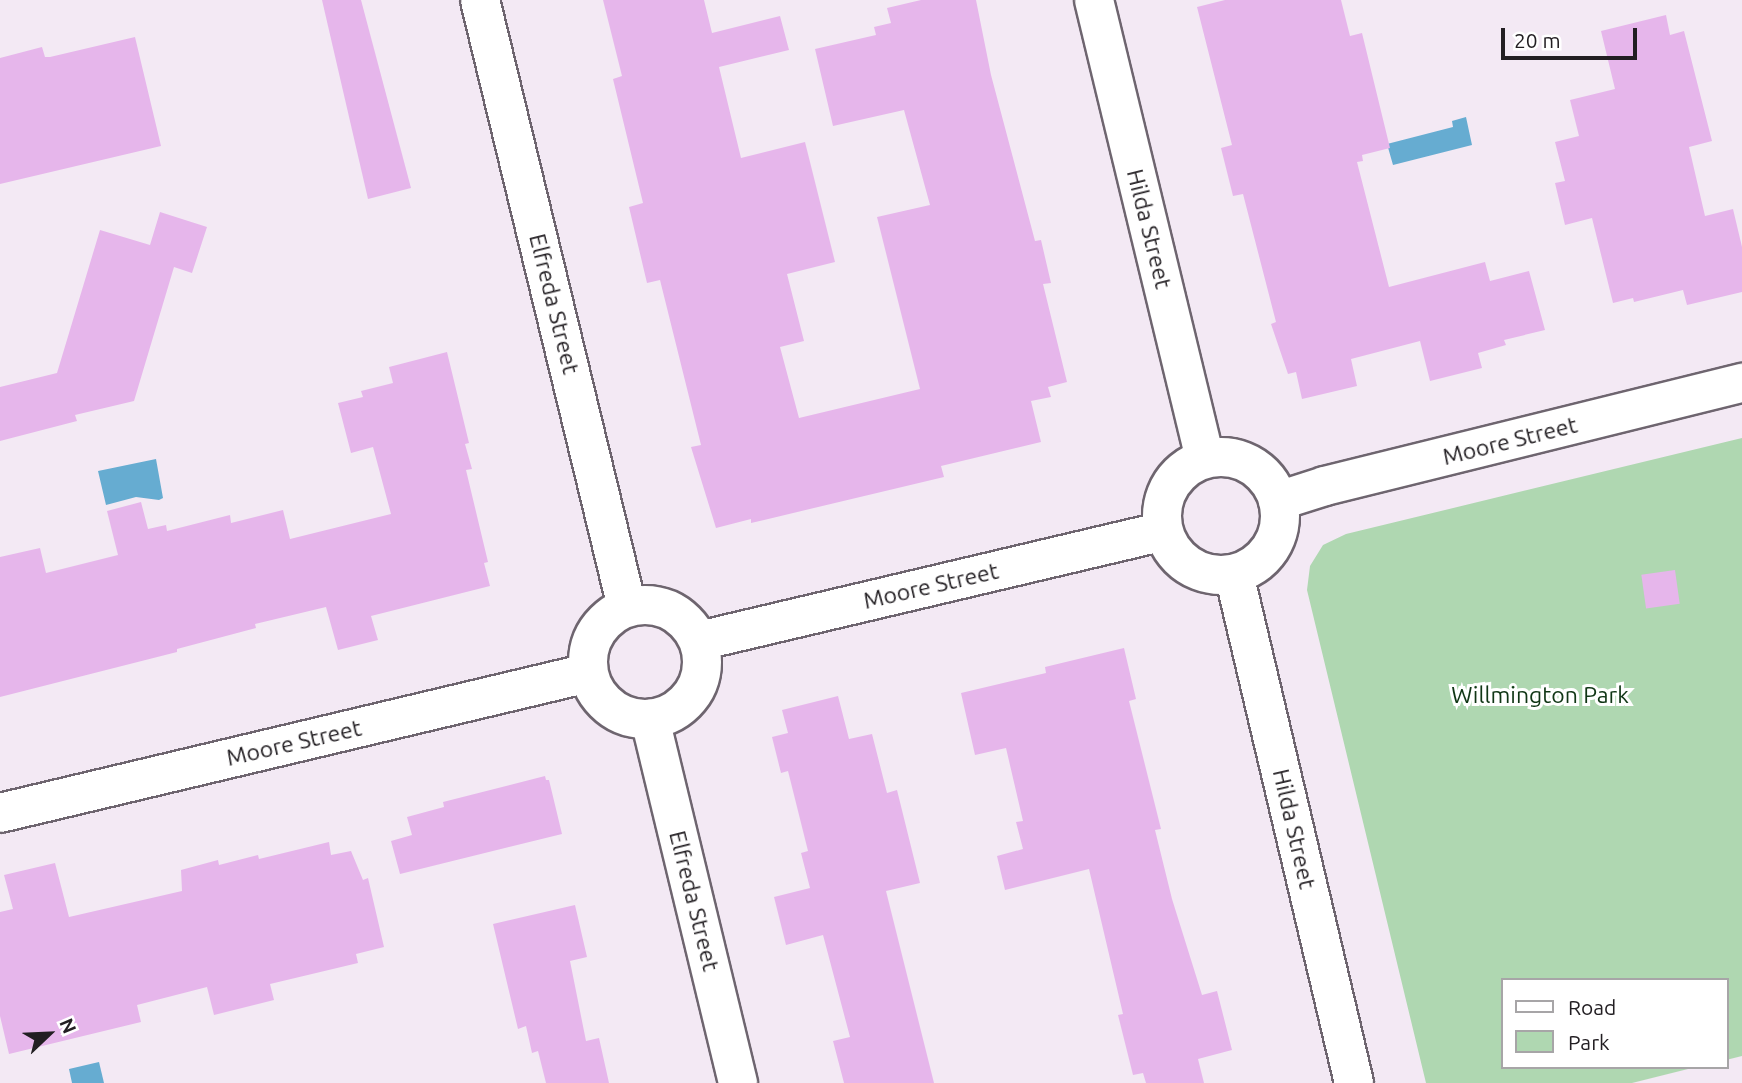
<!DOCTYPE html>
<style>
body{margin:0}
#map{position:relative;width:1742px;height:1083px;overflow:hidden;background:#f3e9f4;font-family:Ubuntu,sans-serif}
div>[style]{position:absolute}
[style*='--x']{left:calc(var(--x)*1px);top:calc(var(--y)*1px);width:calc(var(--w)*1px);rotate:calc(var(--a)*1deg)}
.green>*{inset:0;background:#afd7b1}
.water>*{inset:0;background:#66acd1}
.building>*{inset:0;background:#e6b6eb;transform-origin:0 0}
.roads{filter:drop-shadow(2px 0 #6e656f) drop-shadow(-2px 0 #6e656f) drop-shadow(0 2px #6e656f) drop-shadow(0 -2px #6e656f)}
.street>*{height:38px;margin:-19px;padding:0 19px;transform-origin:19px;border-radius:19px;background:#fff}
.street>.ring{margin:-19px;padding:0;box-sizing:content-box;background:none;border:38px solid #fff;border-radius:50%}
span{translate:-50% -50%;white-space:nowrap;text-align:center;line-height:1.15;-webkit-text-stroke:6px #fff;paint-order:stroke}
.street-label{font-size:23px;color:#221e22}
.park-label{font-size:23px;color:#103615}
.legend{position:absolute;left:1501px;top:978px;width:228px;height:91px;box-sizing:border-box;background:#fff;border:2px solid #a7a5a7;margin:0;padding:9px 12px;list-style:none;font-size:21px;color:#221e22}
.legend li{display:flex;align-items:center;gap:14px;height:35px}
.legend b{width:35px;border:2px solid #a7a5a7}
.north{position:absolute;left:14px;top:999px;width:70px;height:70px;-webkit-text-stroke:5px #fff;paint-order:stroke;rotate:67deg;font-size:19px;font-weight:700;line-height:28px;text-align:center;color:#221e22}
.north::after{content:'';display:block;margin:auto;width:24px;height:32px;background:#221e22;clip-path:polygon(50% 0,100% 100%,50% 72%,0 100%)}
.scale{position:absolute;left:1501px;top:28px;width:136px;height:32px;box-sizing:border-box;border:4px solid #221e22;border-top:0;padding-left:9px;font-size:21px;line-height:24px;white-space:nowrap;color:#221e22;-webkit-text-stroke:5px #fff;paint-order:stroke}
</style>
<div id="map">
<div class="green">
<div style="clip-path:polygon(1742px 438px,1742px 1056px,1726px 1060px,1726px 980px,1502px 980px,1502px 1067px,1696px 1067px,1632px 1083px,1426px 1083px,1307px 590px,1310px 566px,1323px 545px,1346px 534px)"></div>
</div>
<div class="water">
<div style="clip-path:polygon(1466px 117px,1472px 145px,1393px 165px,1387px 144px,1453px 127px,1452px 121px)"></div>
<div style="clip-path:polygon(156px 459px,163px 498px,159px 500px,136px 497px,106px 505px,98px 471px)"></div>
<div style="clip-path:polygon(99px 1062px,104px 1083px,72px 1083px,69px 1069px)"></div>
</div>
<div class="building">
<div style="clip-path:polygon(322px 0,361px 0,411px 188px,368px 199px)"></div>
<div style="clip-path:polygon(603px 0,704px 0,712px 33px,780px 16px,789px 50px,719px 67px,741px 158px,805px 142px,835px 262px,787px 274px,804px 341px,780px 347px,799px 418px,920px 389px,877px 217px,930px 205px,904px 110px,833px 126px,815px 49px,876px 35px,874px 27px,891px 23px,887px 8px,921px 0,976px 0,991px 75px,1035px 241px,1041px 240px,1051px 283px,1043px 284px,1067px 382px,1048px 387px,1051px 397px,1031px 401px,1041px 442px,941px 466px,944px 477px,751px 523px,751px 519px,716px 528px,691px 447px,701px 445px,660px 280px,647px 283px,629px 207px,643px 203px,613px 79px,622px 76px)"></div>
<div style="clip-path:polygon(1225px 0,1341px 0,1350px 36px,1362px 33px,1390px 148px,1362px 155px,1363px 161px,1357px 162px,1389px 287px,1485px 262px,1490px 281px,1529px 271px,1545px 330px,1504px 340px,1506px 345px,1478px 353px,1482px 368px,1430px 381px,1420px 341px,1351px 359px,1357px 386px,1302px 399px,1296px 372px,1288px 374px,1271px 324px,1276px 322px,1243px 194px,1233px 196px,1221px 148px,1232px 145px,1197px 7px)"></div>
<div style="clip-path:polygon(1666px 15px,1670px 35px,1684px 31px,1712px 141px,1689px 147px,1705px 216px,1733px 209px,1742px 247px,1742px 292px,1687px 305px,1683px 290px,1634px 302px,1633px 298px,1613px 303px,1592px 218px,1565px 225px,1555px 183px,1565px 181px,1555px 142px,1579px 136px,1570px 100px,1615px 89px,1601px 31px)"></div>
<div style="clip-path:polygon(135px 37px,161px 146px,0 184px,0 58px,42px 47px,45px 57px,50px 57px)"></div>
<div style="clip-path:polygon(160px 212px,207px 227px,192px 273px,174px 267px,134px 401px,75px 415px,77px 421px,0 441px,0 387px,57px 373px,100px 230px,150px 245px)"></div>
<div style="clip-path:polygon(447px 352px,469px 443px,465px 444px,472px 469px,466px 470px,488px 562px,484px 563px,490px 586px,371px 616px,378px 640px,338px 650px,326px 607px,255px 624px,256px 628px,177px 649px,177px 652px,0 697px,0 557px,40px 548px,46px 573px,118px 555px,107px 511px,141px 502px,148px 529px,166px 525px,167px 531px,230px 515px,231px 523px,283px 510px,290px 539px,391px 514px,373px 447px,351px 453px,338px 403px,363px 397px,361px 391px,393px 383px,389px 367px)"></div>
<div style="left:1675px;top:570px;width:34px;height:34px;rotate:82deg"></div>
<div style="clip-path:polygon(1124px 648px,1136px 699px,1129px 701px,1161px 829px,1155px 830px,1172px 899px,1202px 995px,1217px 991px,1232px 1050px,1198px 1059px,1204px 1083px,1146px 1083px,1143px 1073px,1133px 1075px,1118px 1015px,1123px 1014px,1089px 869px,1005px 890px,997px 856px,1023px 849px,1016px 822px,1023px 821px,1006px 748px,975px 755px,961px 693px,1046px 673px,1045px 667px)"></div>
<div style="clip-path:polygon(838px 696px,849px 739px,872px 734px,887px 793px,897px 790px,920px 883px,886px 891px,934px 1083px,844px 1083px,833px 1041px,850px 1037px,823px 935px,786px 945px,774px 897px,810px 888px,801px 853px,808px 851px,788px 771px,781px 773px,772px 737px,788px 733px,782px 710px)"></div>
<div style="clip-path:polygon(545px 776px,546px 780px,549px 780px,562px 834px,400px 874px,391px 841px,412px 835px,407px 817px,444px 807px,443px 802px)"></div>
<div style="clip-path:polygon(329px 842px,331px 855px,351px 851px,363px 880px,368px 878px,384px 947px,356px 954px,358px 963px,270px 984px,274px 1000px,214px 1015px,207px 987px,137px 1005px,141px 1022px,9px 1054px,0 1016px,0 912px,13px 909px,4px 875px,55px 863px,69px 917px,182px 891px,181px 870px,218px 860px,219px 865px,258px 855px,259px 859px)"></div>
<div style="clip-path:polygon(575px 905px,587px 957px,570px 961px,586px 1041px,599px 1038px,609px 1083px,546px 1083px,538px 1051px,532px 1053px,526px 1026px,518px 1029px,493px 924px)"></div>
</div>
<div class="roads">
<div class="street">
<div style="--x:480;--y:0;--w:625;--a:76.39"></div>
<div style="--x:1094;--y:0;--w:471;--a:76.4"></div>
<div class="ring" style="left:1162px;top:457px;width:80px;height:80px"></div>
<div style="--x:1278;--y:501;--w:49;--a:-17.7"></div>
<div style="--x:1325;--y:486;--w:430;--a:-13.9"></div>
<div style="--x:1234;--y:574;--w:523;--a:76.73"></div>
<div class="ring" style="left:588px;top:605px;width:76px;height:76px"></div>
<div style="--x:699;--y:641;--w:477;--a:-13.3"></div>
<div style="--x:650;--y:719;--w:374;--a:76.4"></div>
<div style="--x:0;--y:813;--w:604;--a:-13.39"></div>
</div>
</div>
<div class="street-label">
<span style="left:1149px;top:229px;rotate:76deg">Hilda Street</span>
<span style="left:554px;top:304px;rotate:76deg">Elfreda Street</span>
<span style="left:1510px;top:441px;rotate:-14deg">Moore Street</span>
<span style="left:931px;top:586px;rotate:-13deg">Moore Street</span>
<span style="left:294px;top:743px;rotate:-13deg">Moore Street</span>
<span style="left:1294px;top:829px;rotate:77deg">Hilda Street</span>
<span style="left:694px;top:901px;rotate:76deg">Elfreda Street</span>
</div>
<div class="park-label">
<span style="left:1540px;top:695px">Willmington Park</span>
</div>
<ul class="legend">
<li><b style="height:9px;background:#fff"></b>Road</li>
<li><b style="height:19px;background:#afd7b1"></b>Park</li>
</ul>
<div class="north">N</div>
<div class="scale">20 m</div>
</div>
